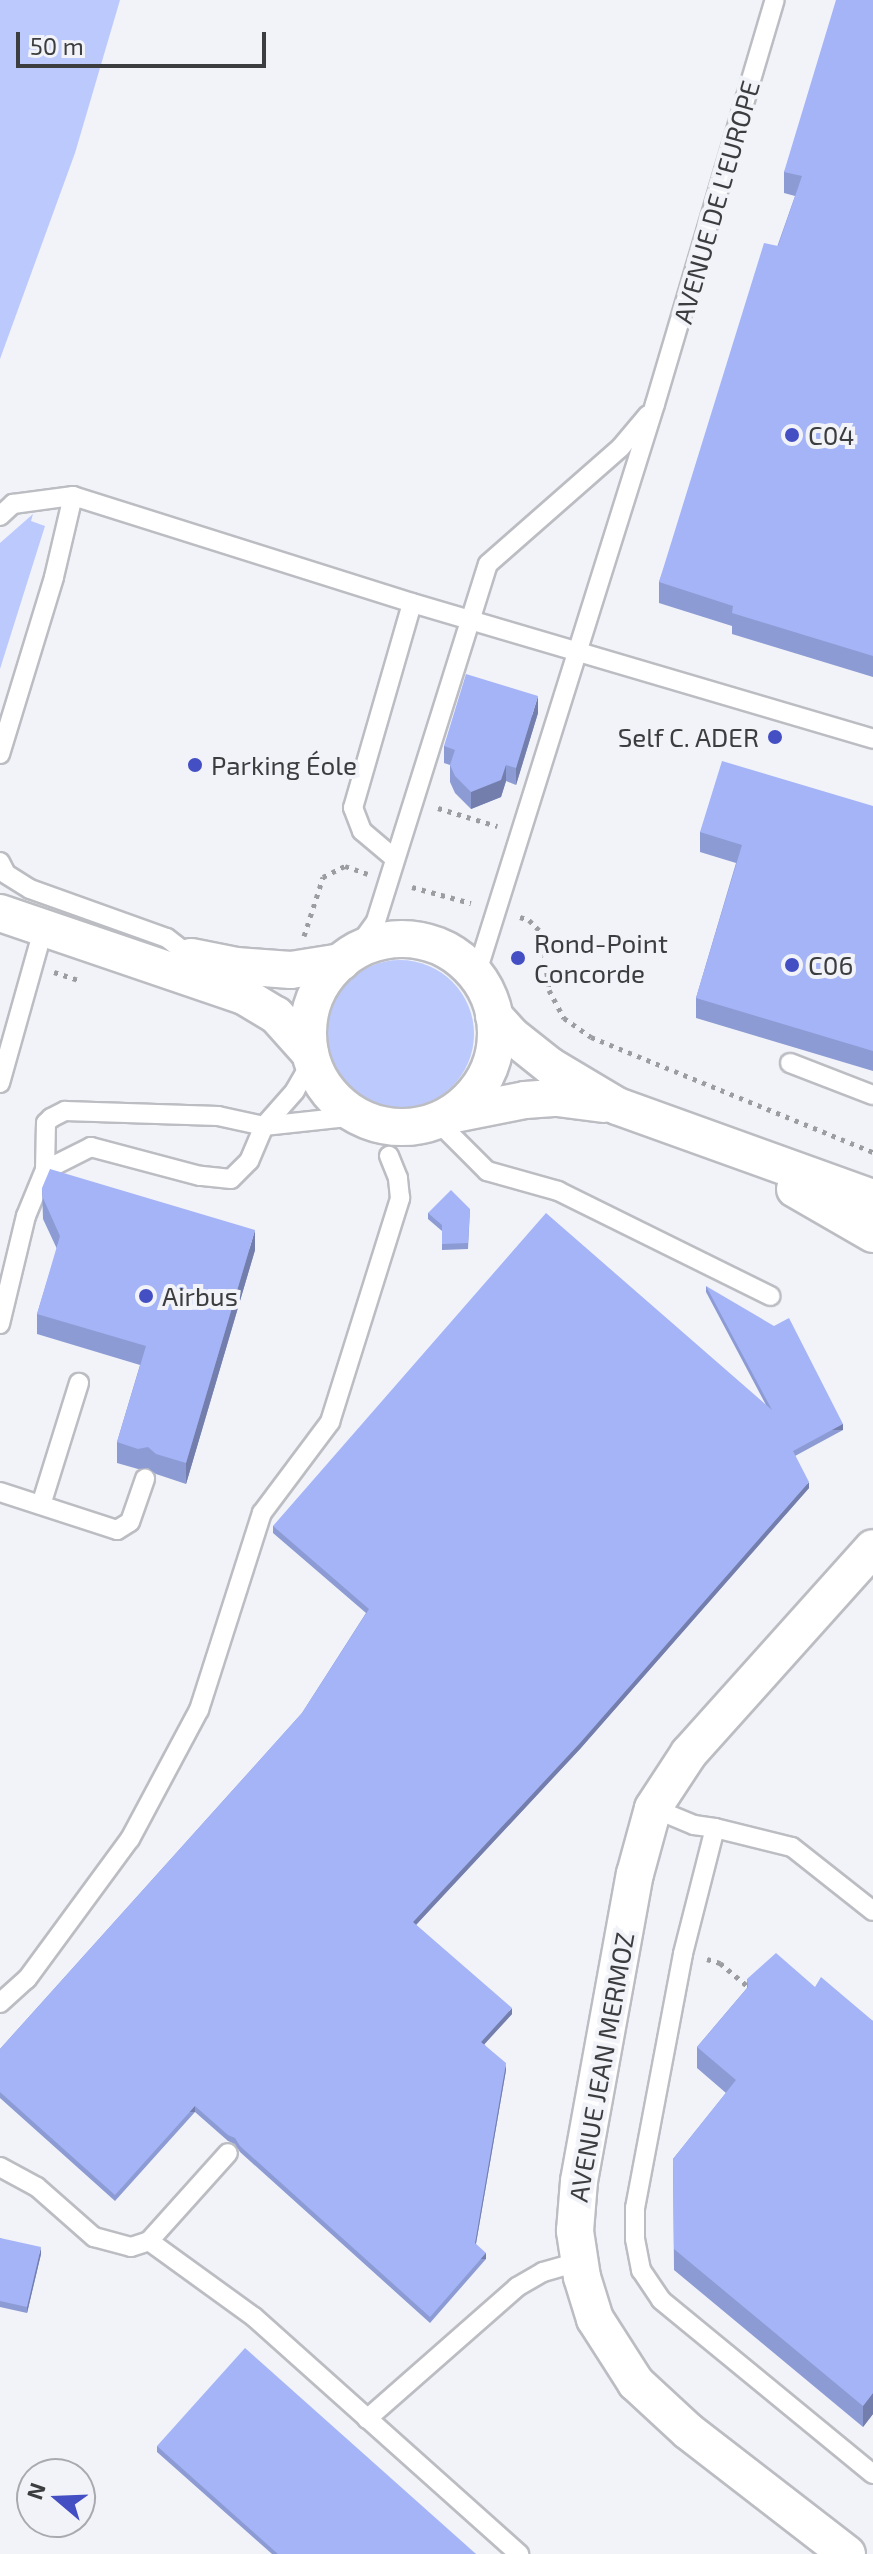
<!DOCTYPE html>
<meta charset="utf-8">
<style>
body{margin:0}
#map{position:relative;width:873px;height:2554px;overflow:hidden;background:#f1f3f9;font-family:"Exo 2",sans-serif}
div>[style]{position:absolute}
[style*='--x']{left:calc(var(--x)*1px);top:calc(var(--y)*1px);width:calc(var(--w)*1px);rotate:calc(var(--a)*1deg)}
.green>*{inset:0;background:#bcc9fd}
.round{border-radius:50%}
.path>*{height:5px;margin-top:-2.5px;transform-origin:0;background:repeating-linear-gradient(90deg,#9c9da1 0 4px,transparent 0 10px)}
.roads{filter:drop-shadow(2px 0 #bcbdc3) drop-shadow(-2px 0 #bcbdc3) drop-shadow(0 2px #bcbdc3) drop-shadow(0 -2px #bcbdc3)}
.service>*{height:18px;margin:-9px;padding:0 9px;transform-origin:9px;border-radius:9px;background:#fff}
.minor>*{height:36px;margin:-18px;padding:0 18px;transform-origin:18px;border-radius:18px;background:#fff}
.minor>.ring{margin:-18px;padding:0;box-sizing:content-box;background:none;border:36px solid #fff;border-radius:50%}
.wall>*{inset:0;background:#8d9bd4}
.shaded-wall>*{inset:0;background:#737ead;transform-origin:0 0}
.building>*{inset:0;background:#a4b4f7}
.dots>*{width:22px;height:22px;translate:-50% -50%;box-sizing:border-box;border:4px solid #f1f3f9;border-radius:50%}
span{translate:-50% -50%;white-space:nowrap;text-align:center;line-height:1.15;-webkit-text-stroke:8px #f1f3f9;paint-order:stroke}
.street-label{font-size:26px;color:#3c3d3f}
.poi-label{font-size:26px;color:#3c3d3f}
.left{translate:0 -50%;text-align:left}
.right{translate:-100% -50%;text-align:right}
.north{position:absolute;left:16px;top:2458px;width:80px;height:80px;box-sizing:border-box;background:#f1f3f9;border:2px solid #a9aaaf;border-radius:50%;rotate:289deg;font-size:22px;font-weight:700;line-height:32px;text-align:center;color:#3c3d3f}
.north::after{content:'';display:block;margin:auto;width:28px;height:36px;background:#444fc3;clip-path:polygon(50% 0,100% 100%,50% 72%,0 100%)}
.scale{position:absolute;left:16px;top:32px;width:250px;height:36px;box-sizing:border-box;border:4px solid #3c3d3f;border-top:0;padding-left:10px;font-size:24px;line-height:28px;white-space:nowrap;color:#3c3d3f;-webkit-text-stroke:6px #f1f3f9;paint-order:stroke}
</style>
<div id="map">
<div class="green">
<div style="clip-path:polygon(0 0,120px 0,75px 153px,0 359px)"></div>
<div style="clip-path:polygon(33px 514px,31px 521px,45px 526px,0 669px,0 543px)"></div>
<div class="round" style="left:326px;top:960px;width:148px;height:148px"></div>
</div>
<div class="path">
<div style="--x:438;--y:808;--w:62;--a:17"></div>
<div style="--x:412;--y:887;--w:61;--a:15.2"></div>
<div style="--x:520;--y:917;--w:9;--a:18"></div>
<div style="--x:529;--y:920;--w:18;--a:45"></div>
<div style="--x:542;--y:933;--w:57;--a:83"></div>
<div style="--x:549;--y:990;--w:32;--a:62"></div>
<div style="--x:564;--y:1018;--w:33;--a:35"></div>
<div style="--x:591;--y:1037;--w:305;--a:22.2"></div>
<div style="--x:304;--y:936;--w:62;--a:-72.1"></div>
<div style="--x:323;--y:877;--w:25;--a:-27"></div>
<div style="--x:345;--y:866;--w:24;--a:19"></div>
<div style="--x:54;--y:972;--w:26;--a:18"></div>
<div style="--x:707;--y:1959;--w:14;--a:17"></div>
<div style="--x:720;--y:1963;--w:40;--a:40"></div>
</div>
<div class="roads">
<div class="service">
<div style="--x:0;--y:516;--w:18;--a:-43"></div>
<div style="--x:13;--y:504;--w:61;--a:-7.6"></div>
<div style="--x:73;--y:496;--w:355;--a:17.5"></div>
<div style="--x:412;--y:603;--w:481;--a:16.4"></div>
<div style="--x:0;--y:754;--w:185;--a:-73"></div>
<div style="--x:54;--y:577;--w:83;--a:-76.8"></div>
<div style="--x:394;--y:858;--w:42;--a:-139.8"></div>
<div style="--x:362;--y:831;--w:25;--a:-111"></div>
<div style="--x:353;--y:808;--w:213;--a:-73.9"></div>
<div style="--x:0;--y:862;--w:13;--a:63"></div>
<div style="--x:6;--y:874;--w:28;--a:32"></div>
<div style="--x:30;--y:889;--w:145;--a:19.7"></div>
<div style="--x:167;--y:938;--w:33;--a:38"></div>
<div style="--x:353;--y:953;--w:39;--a:-54"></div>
<div style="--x:376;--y:921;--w:374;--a:-72.6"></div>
<div style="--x:488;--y:564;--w:177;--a:-41.3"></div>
<div style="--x:621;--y:447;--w:42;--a:-49.8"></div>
<div style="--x:476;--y:975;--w:598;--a:-72.59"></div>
<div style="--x:655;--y:404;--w:421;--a:-73.5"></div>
<div style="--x:312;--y:1061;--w:34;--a:120"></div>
<div style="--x:295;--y:1091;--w:47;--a:131.5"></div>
<div style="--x:264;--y:1126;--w:93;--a:-6.2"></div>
<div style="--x:790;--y:1063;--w:89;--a:21.1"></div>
<div style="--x:0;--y:1083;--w:163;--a:-74.3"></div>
<div style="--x:437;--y:1121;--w:71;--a:45"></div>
<div style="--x:487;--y:1171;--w:74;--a:15.7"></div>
<div style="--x:558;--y:1191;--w:237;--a:26.3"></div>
<div style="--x:0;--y:1324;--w:111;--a:-76.5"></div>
<div style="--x:26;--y:1216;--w:50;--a:-67.6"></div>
<div style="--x:45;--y:1170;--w:47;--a:-88.8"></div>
<div style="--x:46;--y:1123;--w:7;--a:-45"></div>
<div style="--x:51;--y:1118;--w:16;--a:-27"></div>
<div style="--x:65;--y:1111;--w:153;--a:1.9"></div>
<div style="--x:218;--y:1116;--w:47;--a:12.3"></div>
<div style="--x:264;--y:1126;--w:38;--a:113"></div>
<div style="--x:249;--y:1161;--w:25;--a:135"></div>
<div style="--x:231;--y:1179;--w:31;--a:-174"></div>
<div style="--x:200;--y:1176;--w:113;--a:-165.1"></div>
<div style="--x:91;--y:1147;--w:51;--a:153.4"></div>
<div style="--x:0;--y:1492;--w:123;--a:18"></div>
<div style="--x:117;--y:1530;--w:15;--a:-32"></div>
<div style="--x:130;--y:1522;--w:46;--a:-70.8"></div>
<div style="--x:41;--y:1505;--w:128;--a:-72.7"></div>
<div style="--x:653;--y:1808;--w:44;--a:22.5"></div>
<div style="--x:694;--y:1825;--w:21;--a:8"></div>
<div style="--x:715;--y:1828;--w:130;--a:104.3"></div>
<div style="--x:683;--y:1954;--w:258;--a:100.7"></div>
<div style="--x:635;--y:2208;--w:31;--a:90"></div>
<div style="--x:635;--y:2239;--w:32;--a:79"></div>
<div style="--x:641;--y:2270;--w:36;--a:56"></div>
<div style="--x:661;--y:2300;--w:274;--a:39.4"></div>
<div style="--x:715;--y:1828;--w:79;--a:13.9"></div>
<div style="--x:792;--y:1847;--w:103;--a:38.3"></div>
<div style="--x:0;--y:2003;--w:36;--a:-42"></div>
<div style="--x:27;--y:1979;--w:174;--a:-53.7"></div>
<div style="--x:130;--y:1839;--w:146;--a:-61.9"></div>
<div style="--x:199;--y:1710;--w:207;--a:-72.3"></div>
<div style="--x:262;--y:1513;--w:114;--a:-53.2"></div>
<div style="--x:330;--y:1422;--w:235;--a:-72.6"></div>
<div style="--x:400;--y:1198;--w:20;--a:-96"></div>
<div style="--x:398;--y:1178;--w:24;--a:-112"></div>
<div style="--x:0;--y:2167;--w:42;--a:28.4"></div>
<div style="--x:37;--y:2187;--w:76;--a:41.3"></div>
<div style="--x:94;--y:2237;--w:38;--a:15"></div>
<div style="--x:131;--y:2247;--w:19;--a:-18"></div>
<div style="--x:149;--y:2241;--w:118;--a:-48.1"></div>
<div style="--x:149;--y:2241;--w:130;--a:35.9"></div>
<div style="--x:254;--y:2317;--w:356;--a:41.8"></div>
<div style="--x:367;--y:2419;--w:200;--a:-41.3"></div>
<div style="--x:517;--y:2287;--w:30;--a:-30"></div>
<div style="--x:543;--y:2272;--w:37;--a:-16"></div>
</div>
<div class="minor">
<div style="--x:0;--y:913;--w:258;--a:18.8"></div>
<div style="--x:244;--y:996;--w:37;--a:31"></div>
<div style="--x:276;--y:1015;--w:51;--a:48.2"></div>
<div class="ring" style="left:308px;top:939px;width:152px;height:152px"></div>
<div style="--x:191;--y:957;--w:46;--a:11.3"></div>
<div style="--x:236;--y:966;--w:55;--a:4.2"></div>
<div style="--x:291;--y:970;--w:51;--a:-9.1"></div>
<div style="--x:494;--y:1016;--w:25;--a:48"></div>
<div style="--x:511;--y:1035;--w:50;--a:38.5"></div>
<div style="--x:550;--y:1066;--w:78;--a:30.8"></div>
<div style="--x:617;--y:1106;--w:272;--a:19.8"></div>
<div style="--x:449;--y:1115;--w:77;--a:-11.2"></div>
<div style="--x:525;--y:1100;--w:32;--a:-4"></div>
<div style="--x:557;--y:1098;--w:47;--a:7.3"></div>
<div style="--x:795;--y:1189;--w:90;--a:30"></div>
<div style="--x:847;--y:2554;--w:201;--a:-142.3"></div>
<div style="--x:688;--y:2431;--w:71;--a:-137.3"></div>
<div style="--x:636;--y:2383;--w:76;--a:-122.6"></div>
<div style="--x:595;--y:2319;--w:44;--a:-107.2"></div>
<div style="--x:582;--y:2277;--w:47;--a:-98.7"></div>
<div style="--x:575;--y:2231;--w:50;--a:-85.4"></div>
<div style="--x:579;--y:2181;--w:312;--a:-79.7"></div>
<div style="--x:635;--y:1874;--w:68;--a:-74.7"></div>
<div style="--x:653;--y:1808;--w:66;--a:-56.8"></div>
<div style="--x:689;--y:1753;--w:275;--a:-48.1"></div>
</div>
</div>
<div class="wall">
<div style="clip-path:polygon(873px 0,873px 677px,732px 634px,732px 626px,659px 603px,659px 582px,795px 196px,784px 193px,784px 172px)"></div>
<div style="clip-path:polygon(538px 713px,516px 785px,506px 781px,501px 797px,471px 809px,455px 793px,450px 782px,450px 765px,444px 763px,444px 746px)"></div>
<div style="clip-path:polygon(873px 806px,873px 1071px,696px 1018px,696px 998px,736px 863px,700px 852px,700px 832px)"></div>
<div style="clip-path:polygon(42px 1188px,255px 1250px,186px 1484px,156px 1474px,148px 1468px,138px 1469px,117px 1463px,117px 1442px,140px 1365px,37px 1334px,37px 1314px,57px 1249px,43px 1219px)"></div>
<div style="clip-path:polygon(470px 1209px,468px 1249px,442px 1250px,442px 1231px,428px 1219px,428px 1213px)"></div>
<div style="clip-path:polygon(706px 1286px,843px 1430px,795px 1456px,809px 1488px,580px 1749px,416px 1925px,512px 2014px,484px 2044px,506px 2070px,476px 2244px,486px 2259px,430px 2323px,240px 2152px,235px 2144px,228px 2141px,195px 2112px,115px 2201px,0 2098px,0 2049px,302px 1713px,366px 1613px,273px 1533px,273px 1526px,766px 1405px,706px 1292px)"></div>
<div style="clip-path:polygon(747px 1979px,815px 1987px,873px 2021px,873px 2414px,863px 2427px,674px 2270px,673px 2159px,726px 2093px,697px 2068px,697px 2047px,747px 1988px)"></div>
<div style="clip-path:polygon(0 2238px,41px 2254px,27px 2313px,0 2307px)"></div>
<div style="clip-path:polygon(157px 2446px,476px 2554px,272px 2554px,157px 2452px)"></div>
</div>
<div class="shaded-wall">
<div style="clip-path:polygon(538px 696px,538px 713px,516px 785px,516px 768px)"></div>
<div style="clip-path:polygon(506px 765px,506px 781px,501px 797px,471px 809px,471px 792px)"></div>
<div style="clip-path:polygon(255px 1230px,255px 1250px,186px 1484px,186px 1463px)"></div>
<div style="left:843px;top:1424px;width:6px;height:57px;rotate:90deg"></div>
<div style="clip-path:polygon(809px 1482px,809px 1488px,580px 1749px,413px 1928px,413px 1922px)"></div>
<div style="clip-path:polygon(512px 2008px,512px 2014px,481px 2048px,481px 2042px)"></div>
<div style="clip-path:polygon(506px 2063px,506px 2070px,475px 2249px,475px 2243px)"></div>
<div style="left:195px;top:2106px;width:6px;height:120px;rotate:90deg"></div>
<div style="clip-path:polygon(41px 2247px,41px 2254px,27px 2313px,27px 2307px)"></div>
<div style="left:486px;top:2253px;width:6px;height:85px;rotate:90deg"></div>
<div style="clip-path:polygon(873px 2393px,873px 2414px,863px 2427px,863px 2406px)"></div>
</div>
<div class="building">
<div style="clip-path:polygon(836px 0,873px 0,873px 656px,732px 613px,733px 606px,659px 582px,764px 243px,778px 246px,802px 176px,784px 172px)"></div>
<div style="clip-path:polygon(466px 674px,538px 696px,516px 768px,506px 765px,501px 780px,471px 792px,455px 776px,450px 765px,455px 750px,444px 746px)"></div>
<div style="clip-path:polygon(722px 761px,873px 806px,873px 1051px,696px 998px,742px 845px,700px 832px)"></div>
<div style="clip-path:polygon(50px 1169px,255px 1230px,186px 1463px,156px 1454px,148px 1447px,138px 1449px,117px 1442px,146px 1346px,37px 1314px,60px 1236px,43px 1198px,42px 1188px)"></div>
<div style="clip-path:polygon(451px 1190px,470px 1209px,468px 1243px,442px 1244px,442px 1225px,428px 1213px)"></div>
<div style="clip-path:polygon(546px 1213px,772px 1410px,706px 1286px,774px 1326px,789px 1318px,843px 1424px,793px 1451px,809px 1482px,580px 1743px,413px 1922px,512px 2008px,481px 2042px,506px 2063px,475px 2243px,486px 2253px,430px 2317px,240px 2146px,235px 2138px,228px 2135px,195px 2106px,115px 2195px,0 2092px,0 2049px,302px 1713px,369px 1609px,273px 1526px)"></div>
<div style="clip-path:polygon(776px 1953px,815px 1987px,821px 1977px,873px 2021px,873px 2393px,863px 2406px,674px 2249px,673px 2159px,736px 2080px,697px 2047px,748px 1987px,747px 1979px)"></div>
<div style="clip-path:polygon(0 2238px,41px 2247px,27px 2307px,0 2301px)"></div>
<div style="clip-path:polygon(245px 2348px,476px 2554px,278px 2554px,157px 2446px)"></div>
</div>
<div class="dots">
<div style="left:792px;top:435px;background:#444fc3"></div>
<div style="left:775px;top:737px;background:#444fc3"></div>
<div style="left:195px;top:765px;background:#444fc3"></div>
<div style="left:518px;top:958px;background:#444fc3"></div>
<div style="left:792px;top:965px;background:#444fc3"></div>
<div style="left:146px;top:1296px;background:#444fc3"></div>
</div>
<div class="street-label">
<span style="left:716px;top:202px;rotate:-74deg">AVENUE DE L'EUROPE</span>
<span style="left:601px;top:2067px;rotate:-80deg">AVENUE JEAN MERMOZ</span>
</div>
<div class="poi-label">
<span class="left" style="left:808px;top:435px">C04</span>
<span class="right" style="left:759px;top:737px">Self C. ADER</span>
<span class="left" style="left:211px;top:765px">Parking Éole</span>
<span class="left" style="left:534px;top:958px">Rond-Point<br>Concorde</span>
<span class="left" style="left:808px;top:965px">C06</span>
<span class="left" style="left:162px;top:1296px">Airbus</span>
</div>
<div class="north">N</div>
<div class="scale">50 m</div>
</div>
